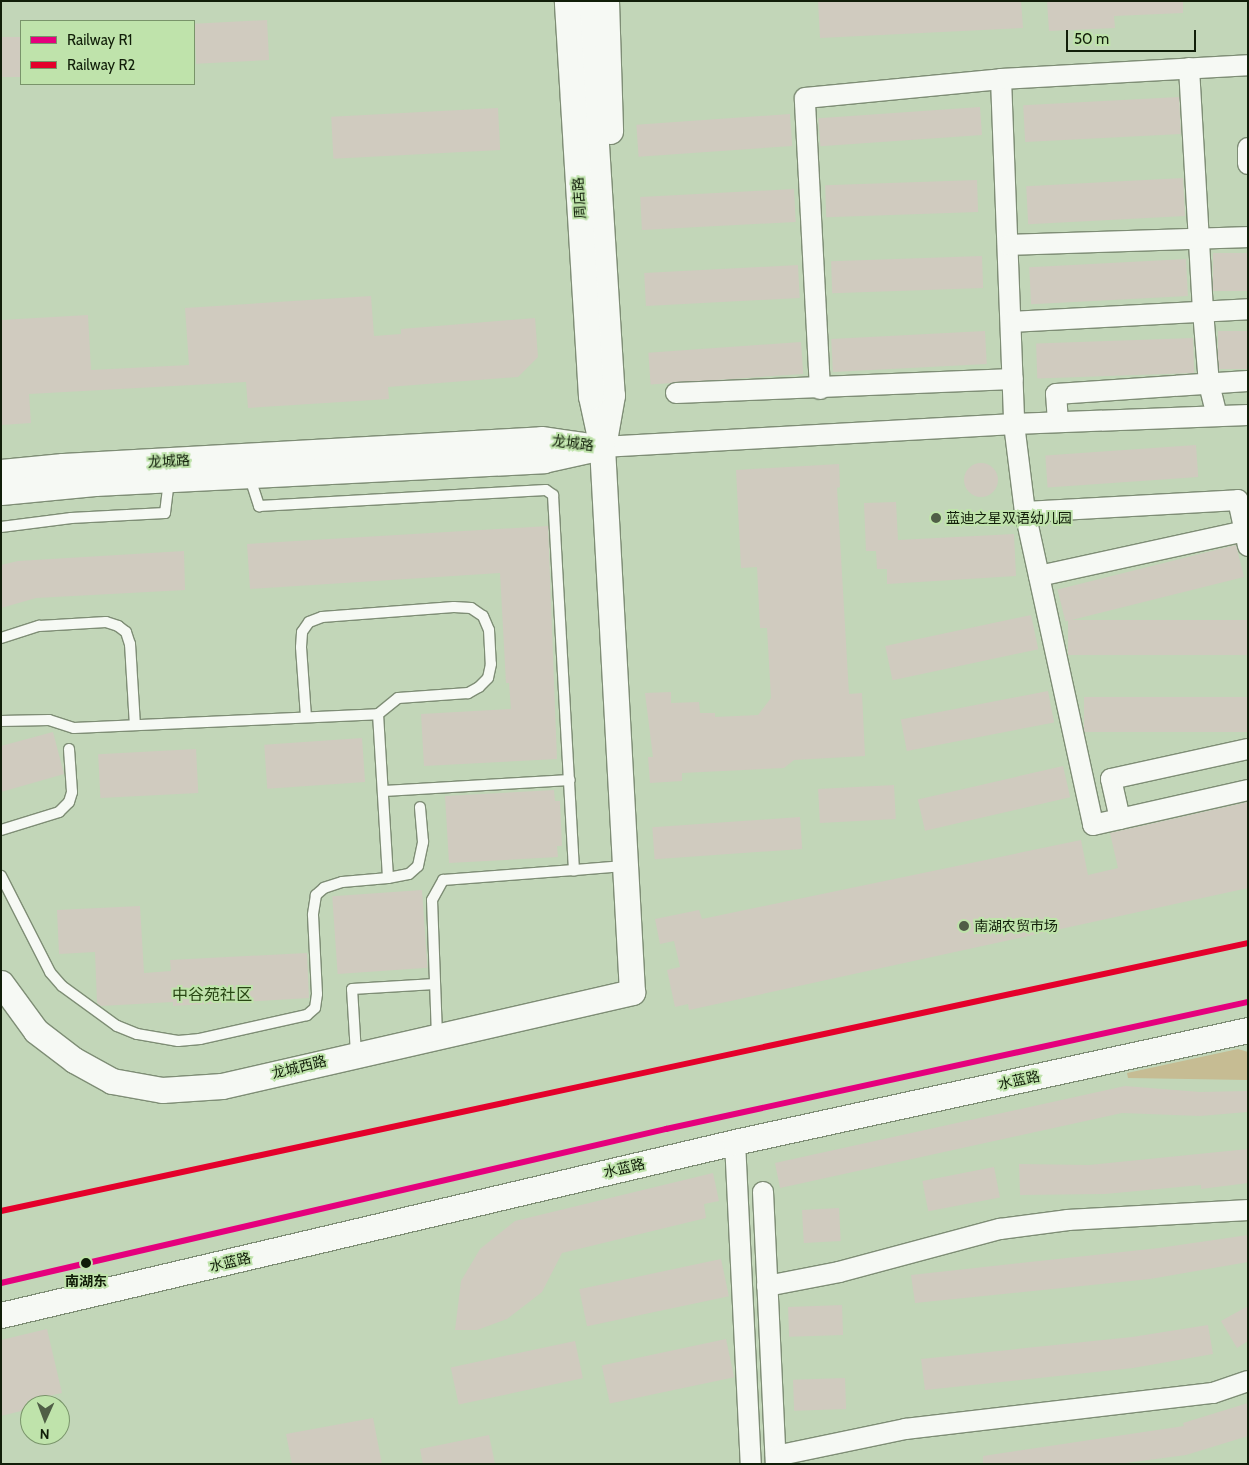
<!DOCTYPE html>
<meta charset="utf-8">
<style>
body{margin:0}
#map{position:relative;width:1249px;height:1465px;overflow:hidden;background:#c2d6b8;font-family:Cabin,"Noto Sans SC",sans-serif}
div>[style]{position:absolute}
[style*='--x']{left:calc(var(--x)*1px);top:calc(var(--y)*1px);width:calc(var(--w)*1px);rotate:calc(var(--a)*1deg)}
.green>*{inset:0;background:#c6bc93}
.building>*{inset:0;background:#d0cbbf;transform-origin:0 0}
.round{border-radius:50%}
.roads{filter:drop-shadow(1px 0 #7e8d75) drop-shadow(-1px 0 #7e8d75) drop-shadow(0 1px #7e8d75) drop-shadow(0 -1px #7e8d75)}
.service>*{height:10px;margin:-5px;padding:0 5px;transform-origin:5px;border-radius:5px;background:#f6f9f4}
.minor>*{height:20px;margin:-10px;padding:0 10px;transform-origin:10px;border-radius:10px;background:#f6f9f4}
.tertiary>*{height:25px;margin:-12.5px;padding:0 12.5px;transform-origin:12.5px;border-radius:12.5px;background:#f6f9f4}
.rail-1>*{height:6px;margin:-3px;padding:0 3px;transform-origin:3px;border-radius:3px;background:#e5007d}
.rail-2>*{height:6px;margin:-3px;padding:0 3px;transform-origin:3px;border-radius:3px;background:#e4002b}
.dots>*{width:14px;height:14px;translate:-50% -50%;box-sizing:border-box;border:2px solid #bfe3ab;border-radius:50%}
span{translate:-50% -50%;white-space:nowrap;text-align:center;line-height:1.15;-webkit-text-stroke:4px #bfe3ab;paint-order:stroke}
.street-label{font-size:14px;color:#111e09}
.poi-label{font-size:14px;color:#111e09}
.left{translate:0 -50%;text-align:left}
.stop-label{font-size:14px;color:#111e09;font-weight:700}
.quarter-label{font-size:16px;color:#284513}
.frame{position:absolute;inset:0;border:2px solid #111e09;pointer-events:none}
.legend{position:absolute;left:20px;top:20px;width:175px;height:65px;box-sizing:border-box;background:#bfe3ab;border:1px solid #79946a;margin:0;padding:6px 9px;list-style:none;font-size:15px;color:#111e09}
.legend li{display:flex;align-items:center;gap:10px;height:25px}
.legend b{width:25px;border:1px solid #79946a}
.north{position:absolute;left:20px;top:1395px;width:50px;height:50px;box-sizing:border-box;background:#bfe3ab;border:1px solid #79946a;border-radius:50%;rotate:182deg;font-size:14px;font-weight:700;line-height:20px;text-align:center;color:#111e09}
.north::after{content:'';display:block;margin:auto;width:18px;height:22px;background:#4f5e46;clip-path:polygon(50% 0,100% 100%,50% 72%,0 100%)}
.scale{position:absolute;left:1066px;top:30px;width:130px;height:22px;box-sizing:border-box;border:2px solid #111e09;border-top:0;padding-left:6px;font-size:15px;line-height:18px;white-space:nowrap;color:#111e09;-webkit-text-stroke:4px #bfe3ab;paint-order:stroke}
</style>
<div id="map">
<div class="green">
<div style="clip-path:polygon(1238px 1049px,1248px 1052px,1248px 1080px,1128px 1078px,1127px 1073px)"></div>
</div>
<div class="building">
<div style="clip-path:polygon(818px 1px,1021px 1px,1023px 28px,820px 38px)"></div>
<div style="clip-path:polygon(1047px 1px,1183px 1px,1183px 13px,1114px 16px,1115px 28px,1049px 31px)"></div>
<div style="left:267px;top:20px;width:40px;height:73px;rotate:87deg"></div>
<div style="left:21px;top:37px;width:40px;height:20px;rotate:90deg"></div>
<div style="left:1179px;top:97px;width:37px;height:156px;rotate:87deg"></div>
<div style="left:980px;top:107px;width:28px;height:162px;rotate:86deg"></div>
<div style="left:498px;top:108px;width:42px;height:167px;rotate:87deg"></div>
<div style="left:790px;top:114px;width:32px;height:154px;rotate:86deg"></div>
<div style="left:1183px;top:178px;width:38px;height:157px;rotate:87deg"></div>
<div style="left:977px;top:180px;width:32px;height:152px;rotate:88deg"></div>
<div style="left:794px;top:189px;width:33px;height:154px;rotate:87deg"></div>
<div style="left:1248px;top:253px;width:38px;height:35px;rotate:90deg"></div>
<div style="left:982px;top:256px;width:32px;height:151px;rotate:88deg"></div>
<div style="left:1186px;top:259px;width:37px;height:157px;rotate:87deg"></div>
<div style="left:798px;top:265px;width:33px;height:154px;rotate:87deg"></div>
<div style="clip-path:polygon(371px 296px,374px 336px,401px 334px,401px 329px,535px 318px,538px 357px,518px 377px,388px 387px,389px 399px,248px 408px,246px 382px,29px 394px,31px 423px,1px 425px,1px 320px,88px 315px,91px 370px,189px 365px,185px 308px)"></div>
<div style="left:985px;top:331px;width:33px;height:154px;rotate:87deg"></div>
<div style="left:1248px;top:331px;width:38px;height:30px;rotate:90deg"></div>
<div style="left:1193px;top:338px;width:35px;height:157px;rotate:88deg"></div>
<div style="left:801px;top:342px;width:32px;height:153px;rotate:86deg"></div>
<div style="left:1196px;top:445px;width:32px;height:151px;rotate:86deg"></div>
<div class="round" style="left:964px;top:463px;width:34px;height:34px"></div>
<div style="clip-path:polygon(839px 464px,840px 487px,837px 488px,849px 694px,862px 693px,865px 756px,794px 760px,784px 768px,682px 773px,682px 781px,650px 783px,648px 757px,653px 757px,645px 693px,671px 692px,671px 703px,699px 702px,700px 713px,715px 713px,715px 717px,758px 715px,771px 698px,767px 628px,760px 628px,757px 567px,741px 568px,736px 470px)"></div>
<div style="clip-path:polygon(896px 502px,898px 540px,1014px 534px,1016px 576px,887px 584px,887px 569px,877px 569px,876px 551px,866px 551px,864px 503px)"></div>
<div style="clip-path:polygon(548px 526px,557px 759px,424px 766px,421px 714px,511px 709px,509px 683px,506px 683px,500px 573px,250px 589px,247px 544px)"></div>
<div style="left:1236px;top:545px;width:33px;height:184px;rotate:76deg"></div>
<div style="clip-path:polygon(184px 551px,185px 590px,36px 598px,1px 608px,1px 565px,18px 561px)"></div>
<div style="left:1031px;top:615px;width:35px;height:149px;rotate:78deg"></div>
<div style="left:1248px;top:620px;width:35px;height:180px;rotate:90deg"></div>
<div style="left:1048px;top:691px;width:32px;height:150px;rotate:79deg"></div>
<div style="left:1248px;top:697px;width:35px;height:164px;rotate:90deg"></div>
<div style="clip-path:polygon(53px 732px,64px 774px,1px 792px,1px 746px)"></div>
<div style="left:362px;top:738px;width:44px;height:98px;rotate:86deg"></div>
<div style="left:196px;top:749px;width:44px;height:98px;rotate:87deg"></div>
<div style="left:1063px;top:766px;width:32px;height:149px;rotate:77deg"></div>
<div style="left:894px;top:785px;width:34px;height:76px;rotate:87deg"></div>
<div style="clip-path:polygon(554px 790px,555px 801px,560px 801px,562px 846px,557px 846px,558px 857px,449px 863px,445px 796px)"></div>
<div style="clip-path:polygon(1248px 802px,1248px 888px,689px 1010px,688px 1004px,675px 1007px,667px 970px,680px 967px,674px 941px,660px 944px,655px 919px,699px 910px,702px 919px,1081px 840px,1088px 875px,1118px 868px,1110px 833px)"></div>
<div style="left:800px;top:817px;width:32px;height:148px;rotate:86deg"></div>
<div style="left:422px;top:890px;width:78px;height:90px;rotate:86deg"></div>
<div style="clip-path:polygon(140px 906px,144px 973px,171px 971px,170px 960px,307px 953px,309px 998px,173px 1006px,173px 1002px,101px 1006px,97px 1003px,95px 952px,59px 954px,57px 910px)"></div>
<div style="clip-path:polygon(1125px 1086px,1200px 1092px,1248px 1091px,1248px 1112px,1200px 1116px,1122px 1113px,780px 1188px,775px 1163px)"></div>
<div style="clip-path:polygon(1248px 1149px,1248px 1183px,1201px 1189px,1201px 1185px,1105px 1194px,1020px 1195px,1019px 1164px,1089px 1165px)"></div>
<div style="left:994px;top:1167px;width:31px;height:73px;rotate:79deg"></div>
<div style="clip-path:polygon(713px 1173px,719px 1201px,704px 1204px,706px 1218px,562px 1253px,542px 1292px,507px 1319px,477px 1330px,455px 1330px,461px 1281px,480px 1249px,515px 1221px)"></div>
<div style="left:839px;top:1208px;width:33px;height:37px;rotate:87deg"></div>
<div style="clip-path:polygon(1248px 1235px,1248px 1262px,1150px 1279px,915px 1303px,911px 1275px,1159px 1248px)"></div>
<div style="left:721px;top:1259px;width:38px;height:145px;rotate:78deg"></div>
<div style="left:842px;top:1305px;width:30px;height:54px;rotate:88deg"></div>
<div style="clip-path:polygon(1248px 1306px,1248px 1341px,1237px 1348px,1221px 1321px)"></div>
<div style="clip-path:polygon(1208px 1325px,1213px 1354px,1133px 1368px,925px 1390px,921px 1359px,1132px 1337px)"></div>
<div style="clip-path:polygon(47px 1329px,62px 1393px,27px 1401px,29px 1409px,1px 1416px,1px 1340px)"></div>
<div style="left:726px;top:1339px;width:39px;height:127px;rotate:78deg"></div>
<div style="left:575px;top:1341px;width:38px;height:127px;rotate:78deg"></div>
<div style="left:845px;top:1378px;width:31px;height:52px;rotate:88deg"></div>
<div style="clip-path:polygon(1248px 1403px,1248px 1436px,1186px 1455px,1118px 1464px,983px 1464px,983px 1456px,1184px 1426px,1183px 1423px)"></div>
<div style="clip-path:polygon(373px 1418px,382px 1464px,292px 1464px,286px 1434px)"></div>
<div style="clip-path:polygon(489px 1435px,495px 1464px,423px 1464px,420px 1449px)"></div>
</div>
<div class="roads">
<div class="service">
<div style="--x:249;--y:475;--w:33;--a:72"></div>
<div style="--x:259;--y:506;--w:287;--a:-3.2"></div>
<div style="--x:546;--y:490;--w:9;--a:36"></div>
<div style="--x:553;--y:495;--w:376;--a:86.8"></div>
<div style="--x:574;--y:870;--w:51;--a:-4.5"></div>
<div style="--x:1;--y:527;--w:71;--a:-7.3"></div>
<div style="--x:71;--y:518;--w:94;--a:-3"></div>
<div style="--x:165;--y:513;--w:33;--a:-83"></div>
<div style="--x:1;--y:638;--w:40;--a:-18"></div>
<div style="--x:39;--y:626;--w:67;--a:-3.4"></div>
<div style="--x:106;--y:622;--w:13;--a:18"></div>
<div style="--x:118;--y:626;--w:10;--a:37"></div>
<div style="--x:126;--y:632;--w:13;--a:72"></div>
<div style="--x:130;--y:644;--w:81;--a:86.5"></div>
<div style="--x:306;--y:717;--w:70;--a:-94.1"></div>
<div style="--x:301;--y:647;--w:15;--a:-86"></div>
<div style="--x:302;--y:632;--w:12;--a:-55"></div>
<div style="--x:309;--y:622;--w:14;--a:-21"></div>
<div style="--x:322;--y:617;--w:132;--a:-4.3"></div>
<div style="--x:454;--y:607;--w:17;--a:3"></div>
<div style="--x:471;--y:608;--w:14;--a:34"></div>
<div style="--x:483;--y:616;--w:15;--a:67"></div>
<div style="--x:489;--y:630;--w:34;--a:87"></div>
<div style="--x:491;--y:664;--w:14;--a:102"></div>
<div style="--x:488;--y:678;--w:13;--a:135"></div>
<div style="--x:479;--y:687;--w:13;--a:151"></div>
<div style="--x:468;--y:693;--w:70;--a:175.9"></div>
<div style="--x:398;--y:698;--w:26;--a:141"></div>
<div style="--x:1;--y:721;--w:48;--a:-1.2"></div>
<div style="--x:49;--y:720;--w:26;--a:18"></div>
<div style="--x:74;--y:728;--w:304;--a:-2.6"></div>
<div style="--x:378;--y:714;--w:164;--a:86.5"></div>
<div style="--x:388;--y:878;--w:46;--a:175"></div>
<div style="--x:342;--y:882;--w:19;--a:162"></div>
<div style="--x:324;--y:888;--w:11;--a:139"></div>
<div style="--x:316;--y:895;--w:20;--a:99"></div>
<div style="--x:313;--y:915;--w:79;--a:87.1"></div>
<div style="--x:317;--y:994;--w:14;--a:98"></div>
<div style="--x:315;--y:1008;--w:11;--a:139"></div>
<div style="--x:307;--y:1015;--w:110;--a:167.4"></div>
<div style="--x:200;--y:1039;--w:22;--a:175"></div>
<div style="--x:178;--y:1041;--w:42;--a:-170.3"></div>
<div style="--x:137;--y:1034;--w:22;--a:-158"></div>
<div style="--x:117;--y:1026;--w:68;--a:-144"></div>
<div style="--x:62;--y:986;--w:18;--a:-131"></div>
<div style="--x:50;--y:972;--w:108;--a:-117"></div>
<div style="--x:384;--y:791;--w:186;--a:-3.4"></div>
<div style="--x:1;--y:830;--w:61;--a:-17.2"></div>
<div style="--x:59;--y:812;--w:14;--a:-45"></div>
<div style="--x:69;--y:802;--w:10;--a:-73"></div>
<div style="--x:72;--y:792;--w:43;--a:-94"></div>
<div style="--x:388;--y:878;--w:21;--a:-11"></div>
<div style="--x:409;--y:874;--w:12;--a:-42"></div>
<div style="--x:418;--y:866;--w:25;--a:-78"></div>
<div style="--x:423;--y:842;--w:35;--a:-95"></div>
<div style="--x:437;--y:1036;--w:136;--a:-92.1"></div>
<div style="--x:432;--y:900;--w:23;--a:-61"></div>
<div style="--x:443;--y:880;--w:131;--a:-4.4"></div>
<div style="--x:356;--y:1054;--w:65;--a:-93.5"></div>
<div style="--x:352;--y:989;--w:83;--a:-3.4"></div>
</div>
<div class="minor">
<div style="--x:1189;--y:68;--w:243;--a:86.7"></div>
<div style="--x:1203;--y:311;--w:73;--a:85.3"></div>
<div style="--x:1209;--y:384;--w:32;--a:76"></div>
<div style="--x:1001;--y:79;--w:345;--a:87.8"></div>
<div style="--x:1014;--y:424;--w:89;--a:82.9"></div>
<div style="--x:1025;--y:512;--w:320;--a:77.7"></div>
<div style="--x:1093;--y:825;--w:159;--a:-12.7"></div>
<div style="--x:1248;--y:148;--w:16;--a:90"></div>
<div style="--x:1008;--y:245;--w:240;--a:-1.9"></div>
<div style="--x:1011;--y:322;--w:237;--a:-3.1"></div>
<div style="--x:820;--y:389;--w:291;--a:-93"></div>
<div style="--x:805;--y:98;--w:197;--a:-5.5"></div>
<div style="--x:1001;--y:79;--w:247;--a:-3.2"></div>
<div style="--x:676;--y:393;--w:337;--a:-2.4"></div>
<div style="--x:1058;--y:422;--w:28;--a:-94"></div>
<div style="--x:1056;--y:394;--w:192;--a:-3.9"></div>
<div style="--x:602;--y:447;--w:413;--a:-3.2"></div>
<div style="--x:1014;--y:424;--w:234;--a:-2.2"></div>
<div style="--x:1025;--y:512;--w:213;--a:-3.2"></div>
<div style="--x:1238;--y:500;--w:47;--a:77.7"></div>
<div style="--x:1039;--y:576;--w:211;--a:-12.3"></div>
<div style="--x:1120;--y:819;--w:41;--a:-102.7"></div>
<div style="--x:1111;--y:779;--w:140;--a:-12.4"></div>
<div style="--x:735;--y:1142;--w:322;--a:87.2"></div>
<div style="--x:763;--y:1192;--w:272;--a:87.3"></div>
<div style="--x:767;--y:1286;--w:73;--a:-11"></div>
<div style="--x:839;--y:1272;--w:167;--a:-15"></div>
<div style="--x:1000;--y:1229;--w:69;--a:-7.5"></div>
<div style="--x:1068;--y:1220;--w:180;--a:-3.2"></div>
<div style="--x:776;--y:1456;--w:132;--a:-11.8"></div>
<div style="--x:905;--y:1429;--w:310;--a:-6.7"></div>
<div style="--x:1213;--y:1393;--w:37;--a:-19"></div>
</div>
<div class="tertiary">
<div style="--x:587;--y:1;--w:395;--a:86.4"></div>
<div style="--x:612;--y:395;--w:41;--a:99.9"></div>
<div style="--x:606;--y:1;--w:130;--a:88.2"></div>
<div style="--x:1;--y:472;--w:62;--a:-5.5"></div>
<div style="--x:63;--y:466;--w:479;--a:-3.2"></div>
<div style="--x:541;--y:439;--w:42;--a:8.1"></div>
<div style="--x:1;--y:492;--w:94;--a:-5.5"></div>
<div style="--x:95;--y:483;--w:449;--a:-2.9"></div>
<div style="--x:543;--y:460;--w:60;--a:-12.4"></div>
<div style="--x:1;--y:983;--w:59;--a:53.9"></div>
<div style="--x:36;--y:1031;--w:48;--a:37.3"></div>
<div style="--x:74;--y:1060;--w:43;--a:28.9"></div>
<div style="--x:112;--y:1081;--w:51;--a:10.2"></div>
<div style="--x:162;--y:1090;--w:60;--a:-3.8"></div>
<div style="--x:222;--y:1086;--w:421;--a:-12.9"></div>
<div style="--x:632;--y:992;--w:546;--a:-93.15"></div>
<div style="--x:602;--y:447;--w:52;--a:-102.2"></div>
<div style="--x:591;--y:396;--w:396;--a:-93.5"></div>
<div style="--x:1;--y:1315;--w:754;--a:-13.26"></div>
<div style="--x:735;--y:1142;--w:525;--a:-12.32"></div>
</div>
</div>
<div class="rail-1">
<div style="--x:1;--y:1283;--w:683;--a:-13.04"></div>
<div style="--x:666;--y:1129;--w:596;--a:-12.31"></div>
</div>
<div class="rail-2">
<div style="--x:1;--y:1211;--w:1275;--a:-12.13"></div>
</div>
<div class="dots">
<div style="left:936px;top:518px;background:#4f5e46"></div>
<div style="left:964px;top:926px;background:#4f5e46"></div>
<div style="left:86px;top:1263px;background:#111e09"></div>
</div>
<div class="street-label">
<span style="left:579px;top:198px;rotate:-94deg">周店路</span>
<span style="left:573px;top:443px;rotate:7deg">龙城路</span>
<span style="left:169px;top:461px;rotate:-3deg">龙城路</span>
<span style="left:299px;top:1067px;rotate:-14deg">龙城西路</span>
<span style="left:1019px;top:1080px;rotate:-12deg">水蓝路</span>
<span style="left:624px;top:1168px;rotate:-13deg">水蓝路</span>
<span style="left:230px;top:1262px;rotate:-13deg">水蓝路</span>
</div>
<div class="poi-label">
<span class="left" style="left:946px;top:518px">蓝迪之星双语幼儿园</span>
<span class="left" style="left:974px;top:926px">南湖农贸市场</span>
</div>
<div class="stop-label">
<span style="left:86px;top:1281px">南湖东</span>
</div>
<div class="quarter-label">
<span style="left:212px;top:995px">中谷苑社区</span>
</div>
<div class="frame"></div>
<ul class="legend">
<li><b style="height:6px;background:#e5007d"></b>Railway R1</li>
<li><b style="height:6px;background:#e4002b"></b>Railway R2</li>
</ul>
<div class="north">N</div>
<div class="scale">50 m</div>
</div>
